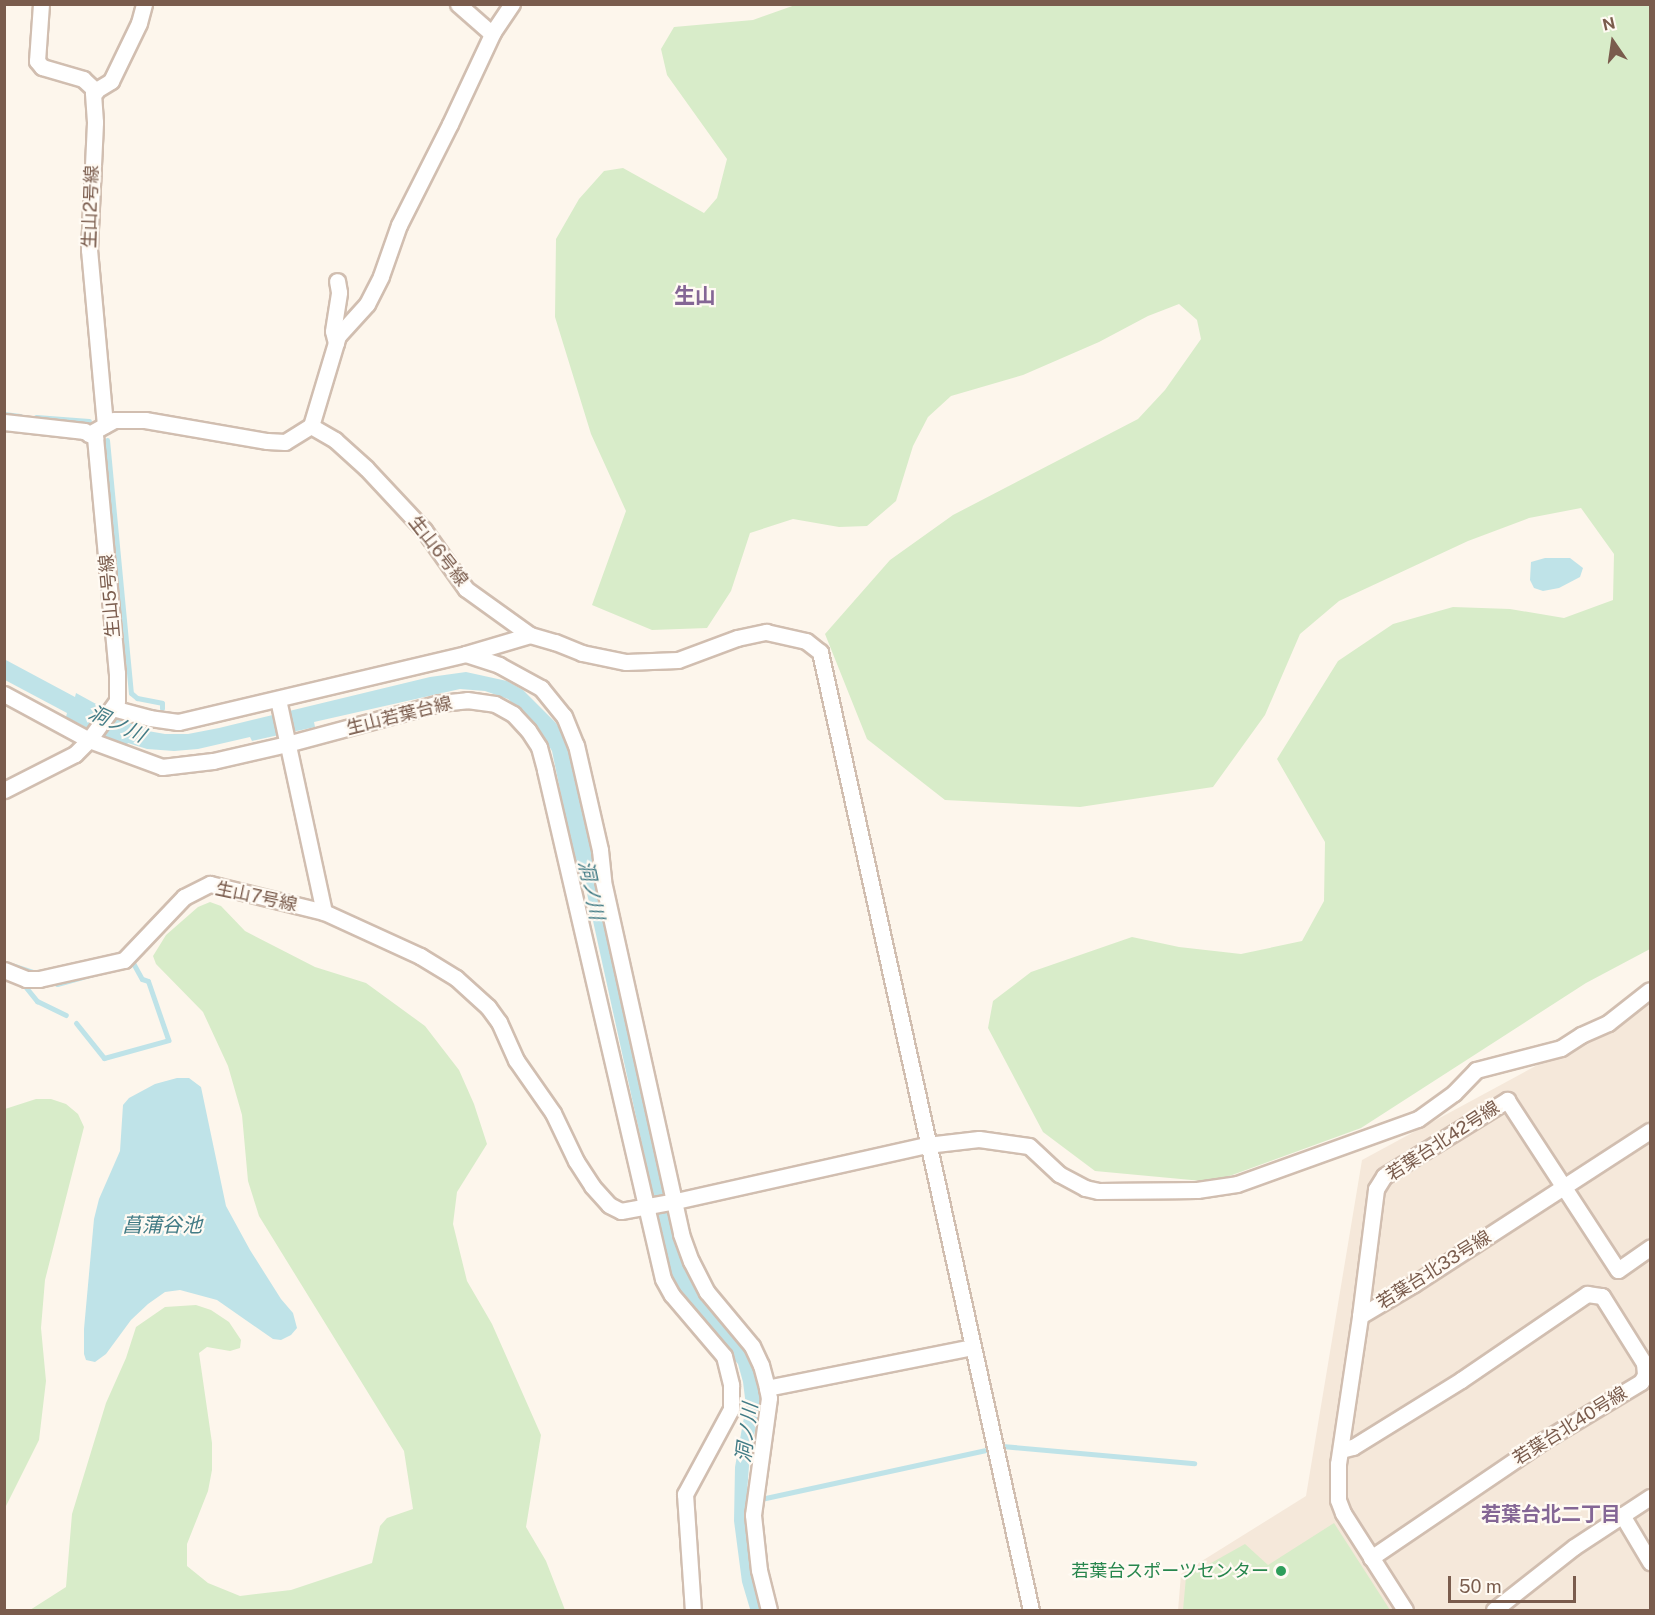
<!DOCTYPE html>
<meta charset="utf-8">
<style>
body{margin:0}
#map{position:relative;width:1655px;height:1615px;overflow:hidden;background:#fdf6ec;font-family:"Public Sans","Noto Sans JP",sans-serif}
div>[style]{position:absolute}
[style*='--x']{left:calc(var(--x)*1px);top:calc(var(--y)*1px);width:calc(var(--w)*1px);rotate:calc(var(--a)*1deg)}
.residential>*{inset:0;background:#f5e8da}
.green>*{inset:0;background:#d8ecc9}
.water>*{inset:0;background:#bfe3e8}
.stream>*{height:5px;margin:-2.5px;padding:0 2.5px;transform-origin:2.5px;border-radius:2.5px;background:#bfe3e8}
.roads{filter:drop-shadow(2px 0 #d1beb0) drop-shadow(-2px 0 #d1beb0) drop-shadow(0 2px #d1beb0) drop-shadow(0 -2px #d1beb0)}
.minor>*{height:15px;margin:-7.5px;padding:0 7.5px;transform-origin:7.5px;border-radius:7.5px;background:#fff}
.dots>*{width:16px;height:16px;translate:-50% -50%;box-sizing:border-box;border:3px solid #fffaf3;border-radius:50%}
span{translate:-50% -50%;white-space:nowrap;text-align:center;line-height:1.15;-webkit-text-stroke:4.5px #fffaf3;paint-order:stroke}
.street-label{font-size:18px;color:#7a5c4d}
.leisure-label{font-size:18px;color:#27864d}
.right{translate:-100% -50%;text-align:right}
.water-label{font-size:20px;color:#437c86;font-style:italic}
.neighbourhood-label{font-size:20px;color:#846695;font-weight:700}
.quarter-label{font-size:21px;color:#846695;font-weight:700}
.frame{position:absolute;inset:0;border:6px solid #7a5c4d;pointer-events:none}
.north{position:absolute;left:1583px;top:12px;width:60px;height:60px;-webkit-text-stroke:4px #fffaf3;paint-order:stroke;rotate:347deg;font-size:16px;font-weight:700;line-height:24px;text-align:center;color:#7a5c4d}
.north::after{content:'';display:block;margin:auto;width:21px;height:27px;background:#7a5c4d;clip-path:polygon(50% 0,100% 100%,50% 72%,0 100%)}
.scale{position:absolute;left:1448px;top:1576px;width:128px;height:27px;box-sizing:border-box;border:3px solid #7a5c4d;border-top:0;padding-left:8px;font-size:18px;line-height:21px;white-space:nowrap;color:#7a5c4d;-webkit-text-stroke:4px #fffaf3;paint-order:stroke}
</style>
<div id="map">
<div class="residential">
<div style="clip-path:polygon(1650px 1004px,1650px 1610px,1178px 1610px,1181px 1574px,1306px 1496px,1362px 1160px)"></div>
</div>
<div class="green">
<div style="clip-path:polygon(798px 4px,1650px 5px,1650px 949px,1586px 983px,1361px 1128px,1213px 1182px,1095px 1171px,1043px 1132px,988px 1028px,993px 1001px,1031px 972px,1132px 937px,1179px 947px,1241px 954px,1302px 941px,1324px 901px,1325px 842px,1277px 759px,1338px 661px,1393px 624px,1453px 607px,1510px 609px,1564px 618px,1613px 600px,1614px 554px,1581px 508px,1529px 518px,1468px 541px,1339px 601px,1300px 634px,1265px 715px,1213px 787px,1080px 807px,945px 800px,867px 739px,825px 634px,890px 560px,953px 515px,1138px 419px,1165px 390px,1201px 339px,1197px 320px,1179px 304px,1148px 316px,1099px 342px,1023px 375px,951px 396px,928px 417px,913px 446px,896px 501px,867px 526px,839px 527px,793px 519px,750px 533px,731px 591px,707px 628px,652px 630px,592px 605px,626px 511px,591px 434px,555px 317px,556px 239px,579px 199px,604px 171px,623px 168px,704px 213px,717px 198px,727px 159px,667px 75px,661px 49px,674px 27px,753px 20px)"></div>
<div style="clip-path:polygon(210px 902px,221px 906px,245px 931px,315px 967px,366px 983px,425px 1026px,459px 1070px,474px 1104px,487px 1144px,457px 1192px,453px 1224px,467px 1281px,492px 1324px,541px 1435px,526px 1527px,546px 1561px,565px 1610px,30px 1610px,66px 1587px,72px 1514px,106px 1403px,126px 1358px,136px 1327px,165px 1307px,196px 1305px,211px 1310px,229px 1322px,241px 1340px,240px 1348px,230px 1351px,207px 1347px,199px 1353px,212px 1443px,212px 1470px,208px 1491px,187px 1544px,187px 1566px,208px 1583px,240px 1596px,291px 1590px,372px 1563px,380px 1526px,387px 1518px,413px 1509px,404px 1451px,259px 1216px,248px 1181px,242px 1115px,228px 1066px,203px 1012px,156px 964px,153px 956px,166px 935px,198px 907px)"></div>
<div style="clip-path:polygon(36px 1099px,51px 1099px,66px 1104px,78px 1114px,84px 1127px,45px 1280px,41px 1328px,46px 1381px,39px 1440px,5px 1508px,5px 1109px)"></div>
<div style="clip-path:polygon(1334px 1523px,1390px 1610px,1183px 1610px,1186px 1577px,1245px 1544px,1268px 1565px)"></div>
</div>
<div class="water">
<div style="clip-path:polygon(1570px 558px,1583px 568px,1580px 577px,1559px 588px,1543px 591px,1534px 588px,1530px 580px,1531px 562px,1545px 558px)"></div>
<div style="clip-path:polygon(4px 659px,75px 697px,76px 693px,118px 716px,149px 725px,148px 731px,165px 734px,188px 734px,219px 728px,430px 677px,466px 672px,507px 681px,523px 690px,556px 723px,567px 741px,579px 793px,596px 871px,606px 933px,663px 1184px,675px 1224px,671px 1225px,675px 1240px,692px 1284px,748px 1356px,755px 1375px,758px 1374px,763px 1405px,759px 1407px,749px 1466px,745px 1519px,754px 1585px,762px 1610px,750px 1609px,742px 1582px,734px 1521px,735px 1467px,746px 1406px,743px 1382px,738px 1364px,696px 1316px,673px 1282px,664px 1259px,648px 1187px,651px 1185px,586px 889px,575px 863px,552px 751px,535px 723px,508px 699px,485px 691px,460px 689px,314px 722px,315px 727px,252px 741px,250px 737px,198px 749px,174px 751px,147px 749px,128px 743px,125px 747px,66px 717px,67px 713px,5px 680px)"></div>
<div style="clip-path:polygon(177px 1078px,189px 1078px,201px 1087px,226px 1206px,250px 1250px,281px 1299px,293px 1313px,297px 1328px,291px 1335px,281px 1340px,273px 1339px,217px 1300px,180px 1290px,165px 1292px,148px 1304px,131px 1320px,106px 1354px,95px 1362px,86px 1360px,84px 1354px,84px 1329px,94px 1219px,99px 1199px,120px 1151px,123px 1105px,129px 1098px,155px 1084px)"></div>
</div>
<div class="stream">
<div style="--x:4;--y:414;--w:16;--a:7"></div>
<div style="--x:36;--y:417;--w:53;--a:4.3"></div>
<div style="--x:107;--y:440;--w:254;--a:84.6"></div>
<div style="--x:131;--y:693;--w:8;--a:40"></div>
<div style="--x:137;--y:698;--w:25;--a:11"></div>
<div style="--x:162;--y:703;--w:5;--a:90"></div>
<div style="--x:5;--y:963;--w:33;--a:18"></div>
<div style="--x:57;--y:984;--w:79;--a:-15.4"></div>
<div style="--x:133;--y:963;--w:18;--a:61"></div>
<div style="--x:142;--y:979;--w:6;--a:18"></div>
<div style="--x:148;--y:981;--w:61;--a:71"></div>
<div style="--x:24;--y:985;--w:21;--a:51"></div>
<div style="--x:37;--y:1001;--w:32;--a:26"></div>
<div style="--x:76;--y:1023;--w:45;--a:51.3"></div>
<div style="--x:104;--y:1058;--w:67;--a:-15.5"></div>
<div style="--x:1002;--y:1446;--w:193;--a:5.1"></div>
<div style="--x:761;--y:1499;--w:229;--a:-12.3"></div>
</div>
<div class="roads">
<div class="minor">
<div style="--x:41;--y:4;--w:57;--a:94"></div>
<div style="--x:37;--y:61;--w:8;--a:50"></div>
<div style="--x:42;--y:67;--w:43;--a:16.3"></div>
<div style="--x:83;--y:79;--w:18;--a:43"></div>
<div style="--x:458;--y:4;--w:45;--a:41.4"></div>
<div style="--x:336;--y:343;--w:12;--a:-104"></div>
<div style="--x:333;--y:331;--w:39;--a:-81"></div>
<div style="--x:339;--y:292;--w:11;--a:-100"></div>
<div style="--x:4;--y:422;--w:81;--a:6.4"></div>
<div style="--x:84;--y:431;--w:13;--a:29"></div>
<div style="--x:95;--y:437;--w:237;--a:84.7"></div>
<div style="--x:117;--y:673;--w:28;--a:90"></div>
<div style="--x:117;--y:701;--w:48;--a:125.7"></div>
<div style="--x:89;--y:740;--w:20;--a:135"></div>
<div style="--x:75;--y:754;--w:80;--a:153.1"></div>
<div style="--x:105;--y:425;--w:176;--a:-95.2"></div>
<div style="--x:89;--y:250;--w:128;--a:-87.3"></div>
<div style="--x:95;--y:122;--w:30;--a:-94"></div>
<div style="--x:93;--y:92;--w:21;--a:-31"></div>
<div style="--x:111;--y:81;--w:64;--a:-64.2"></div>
<div style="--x:139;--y:23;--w:20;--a:-75"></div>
<div style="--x:311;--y:426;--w:94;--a:-73.3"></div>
<div style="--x:338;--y:336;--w:43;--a:-47.8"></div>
<div style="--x:367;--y:304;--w:31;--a:-63"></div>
<div style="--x:381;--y:276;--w:54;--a:-70.6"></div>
<div style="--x:399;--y:225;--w:113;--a:-63.2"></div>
<div style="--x:450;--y:124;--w:102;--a:-64.9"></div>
<div style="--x:493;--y:32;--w:34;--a:-56"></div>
<div style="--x:89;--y:434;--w:29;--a:-29"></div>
<div style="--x:114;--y:420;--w:31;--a:0"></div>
<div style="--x:145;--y:420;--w:124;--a:9.8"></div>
<div style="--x:267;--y:441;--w:18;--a:3"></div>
<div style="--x:285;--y:442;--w:31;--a:-32"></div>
<div style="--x:311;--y:426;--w:28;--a:30"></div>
<div style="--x:335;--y:440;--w:42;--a:42.1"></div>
<div style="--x:366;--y:468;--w:85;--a:46.9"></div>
<div style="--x:424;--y:530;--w:72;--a:54.6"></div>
<div style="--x:466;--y:589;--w:79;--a:35.7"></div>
<div style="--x:530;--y:635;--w:67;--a:163.5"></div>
<div style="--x:466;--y:654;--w:296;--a:166.7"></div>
<div style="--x:178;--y:722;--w:28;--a:-172"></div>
<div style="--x:150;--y:718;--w:39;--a:-165"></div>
<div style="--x:530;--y:635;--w:26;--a:16"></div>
<div style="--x:555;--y:642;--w:29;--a:22"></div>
<div style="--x:582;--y:653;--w:45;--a:11.6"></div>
<div style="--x:626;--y:662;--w:52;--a:-2.2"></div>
<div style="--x:678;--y:660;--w:63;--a:-20.4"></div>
<div style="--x:737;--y:638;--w:30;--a:-12"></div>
<div style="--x:766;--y:632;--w:41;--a:12.7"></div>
<div style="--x:806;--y:641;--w:18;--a:38"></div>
<div style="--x:820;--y:652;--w:981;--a:77.58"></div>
<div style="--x:466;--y:654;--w:35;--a:18"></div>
<div style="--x:499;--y:665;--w:48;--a:28.7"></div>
<div style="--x:541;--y:688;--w:36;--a:51"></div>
<div style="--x:564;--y:716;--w:31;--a:68"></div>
<div style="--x:576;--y:745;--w:108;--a:77.1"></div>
<div style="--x:600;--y:850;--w:31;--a:84"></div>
<div style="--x:603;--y:881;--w:362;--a:77.5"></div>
<div style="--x:681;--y:1234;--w:29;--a:70"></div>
<div style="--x:691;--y:1261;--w:35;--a:63"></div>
<div style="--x:707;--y:1292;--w:70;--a:50.2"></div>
<div style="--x:752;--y:1346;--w:21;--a:65"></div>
<div style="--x:761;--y:1365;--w:24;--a:75"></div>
<div style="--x:767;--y:1388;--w:10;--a:79"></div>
<div style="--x:769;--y:1398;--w:118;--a:97.8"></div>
<div style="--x:753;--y:1515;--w:55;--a:83.8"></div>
<div style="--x:759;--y:1570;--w:41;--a:76"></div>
<div style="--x:4;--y:694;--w:97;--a:28.4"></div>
<div style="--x:89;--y:740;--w:78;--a:20.3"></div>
<div style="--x:162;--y:767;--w:51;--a:-6.7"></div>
<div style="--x:213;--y:761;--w:76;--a:-12.9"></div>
<div style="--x:287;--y:744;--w:158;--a:-15"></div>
<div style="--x:440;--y:703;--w:27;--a:-6"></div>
<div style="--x:467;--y:700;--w:28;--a:8"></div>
<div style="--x:495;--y:704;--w:21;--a:29"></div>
<div style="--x:513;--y:714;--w:22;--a:47"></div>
<div style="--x:528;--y:730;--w:20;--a:57"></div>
<div style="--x:539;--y:747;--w:24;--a:75"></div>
<div style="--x:545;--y:770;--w:522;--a:76.95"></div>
<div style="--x:663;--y:1279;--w:18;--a:61"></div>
<div style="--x:672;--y:1295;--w:80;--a:49.6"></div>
<div style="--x:724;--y:1356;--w:30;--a:76"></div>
<div style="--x:731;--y:1385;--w:24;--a:90"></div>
<div style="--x:731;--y:1409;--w:97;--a:118.4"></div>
<div style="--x:685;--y:1494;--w:116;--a:86.1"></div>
<div style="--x:324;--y:912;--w:106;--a:24.6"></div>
<div style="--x:420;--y:956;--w:42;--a:31.4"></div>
<div style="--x:456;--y:978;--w:43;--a:42.2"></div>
<div style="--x:488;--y:1007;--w:19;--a:54"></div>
<div style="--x:499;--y:1022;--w:42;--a:65.9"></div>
<div style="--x:516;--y:1060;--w:65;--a:55.1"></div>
<div style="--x:553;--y:1113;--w:53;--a:64.4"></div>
<div style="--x:576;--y:1161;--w:30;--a:57"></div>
<div style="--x:592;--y:1186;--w:25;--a:48"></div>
<div style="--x:609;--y:1205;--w:13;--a:27"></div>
<div style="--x:621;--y:1211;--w:56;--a:-10.3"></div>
<div style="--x:676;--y:1201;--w:257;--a:-12.6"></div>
<div style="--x:927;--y:1145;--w:52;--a:-6.6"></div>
<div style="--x:979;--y:1139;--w:50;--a:8"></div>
<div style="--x:1029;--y:1146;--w:41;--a:43"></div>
<div style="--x:1059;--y:1174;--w:30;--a:28"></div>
<div style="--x:1085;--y:1188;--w:13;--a:13"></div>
<div style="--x:1098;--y:1191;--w:99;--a:-0.6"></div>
<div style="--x:1197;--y:1190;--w:40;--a:-8.5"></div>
<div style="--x:1237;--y:1184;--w:192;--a:-19.8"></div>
<div style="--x:1418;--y:1119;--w:44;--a:-35.8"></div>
<div style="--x:1454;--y:1093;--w:32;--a:-46"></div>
<div style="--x:1476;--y:1070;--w:88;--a:-14.5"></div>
<div style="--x:1561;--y:1048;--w:24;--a:-33"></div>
<div style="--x:1581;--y:1035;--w:30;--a:-24"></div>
<div style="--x:1608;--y:1023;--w:53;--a:-38.2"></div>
<div style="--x:4;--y:970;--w:24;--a:22"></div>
<div style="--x:26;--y:979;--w:13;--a:0"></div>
<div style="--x:39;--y:979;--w:87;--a:-12.6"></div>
<div style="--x:124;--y:960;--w:87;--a:-46.4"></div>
<div style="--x:184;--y:897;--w:29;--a:-27"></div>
<div style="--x:210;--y:884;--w:117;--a:13.8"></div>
<div style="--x:324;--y:912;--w:217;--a:-102.2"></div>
<div style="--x:1360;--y:1316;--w:128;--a:-82.8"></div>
<div style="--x:1376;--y:1189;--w:15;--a:-58"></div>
<div style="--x:1384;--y:1176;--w:145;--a:-31.7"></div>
<div style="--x:1507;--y:1100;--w:203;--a:56.9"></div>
<div style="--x:1618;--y:1270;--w:39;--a:-35"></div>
<div style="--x:767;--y:1388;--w:209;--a:-11.3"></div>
<div style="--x:1341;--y:1450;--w:12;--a:-14"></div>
<div style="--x:1353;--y:1447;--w:127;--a:-31.8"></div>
<div style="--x:1461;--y:1380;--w:153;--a:-34.3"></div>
<div style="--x:1587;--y:1294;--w:15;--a:8"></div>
<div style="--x:1602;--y:1296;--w:79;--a:57.9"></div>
<div style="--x:1644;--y:1363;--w:12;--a:85"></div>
<div style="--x:1645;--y:1375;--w:8;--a:120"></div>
<div style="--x:1641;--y:1382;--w:114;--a:149"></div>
<div style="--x:1543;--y:1441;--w:208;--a:145.8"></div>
<div style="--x:1622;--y:1515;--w:55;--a:59.2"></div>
<div style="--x:1405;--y:1610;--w:115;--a:-122.6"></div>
<div style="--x:1343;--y:1513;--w:14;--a:-111"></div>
<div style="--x:1338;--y:1500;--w:36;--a:-90"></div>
<div style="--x:1338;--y:1464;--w:150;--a:-81.5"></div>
<div style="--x:1360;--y:1316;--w:63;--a:-30.7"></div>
<div style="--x:1414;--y:1284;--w:281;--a:-33"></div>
<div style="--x:1494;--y:1610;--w:102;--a:-38.2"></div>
<div style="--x:1574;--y:1547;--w:91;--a:-33.3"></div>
</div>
</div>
<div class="dots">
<div style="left:1281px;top:1571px;background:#2e9e5b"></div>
</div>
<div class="street-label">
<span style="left:91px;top:207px;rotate:-88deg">生山2号線</span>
<span style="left:438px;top:551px;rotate:52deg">生山6号線</span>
<span style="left:110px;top:596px;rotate:-95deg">生山5号線</span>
<span style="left:399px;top:716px;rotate:-14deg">生山若葉台線</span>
<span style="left:256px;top:897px;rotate:12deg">生山7号線</span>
<span style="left:1443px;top:1141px;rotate:-33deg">若葉台北42号線</span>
<span style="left:1434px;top:1270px;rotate:-32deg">若葉台北33号線</span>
<span style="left:1570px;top:1426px;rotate:-32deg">若葉台北40号線</span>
</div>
<div class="leisure-label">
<span class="right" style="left:1269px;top:1571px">若葉台スポーツセンター</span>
</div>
<div class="water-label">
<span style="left:117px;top:724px;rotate:25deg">洞ノ川</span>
<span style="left:591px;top:890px;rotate:78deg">洞ノ川</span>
<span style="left:162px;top:1225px">菖蒲谷池</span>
<span style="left:747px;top:1433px;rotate:-83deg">洞ノ川</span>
</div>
<div class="neighbourhood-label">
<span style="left:1551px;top:1514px">若葉台北二丁目</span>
</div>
<div class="quarter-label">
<span style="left:695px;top:296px">生山</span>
</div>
<div class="frame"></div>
<div class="north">N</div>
<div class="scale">50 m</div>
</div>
